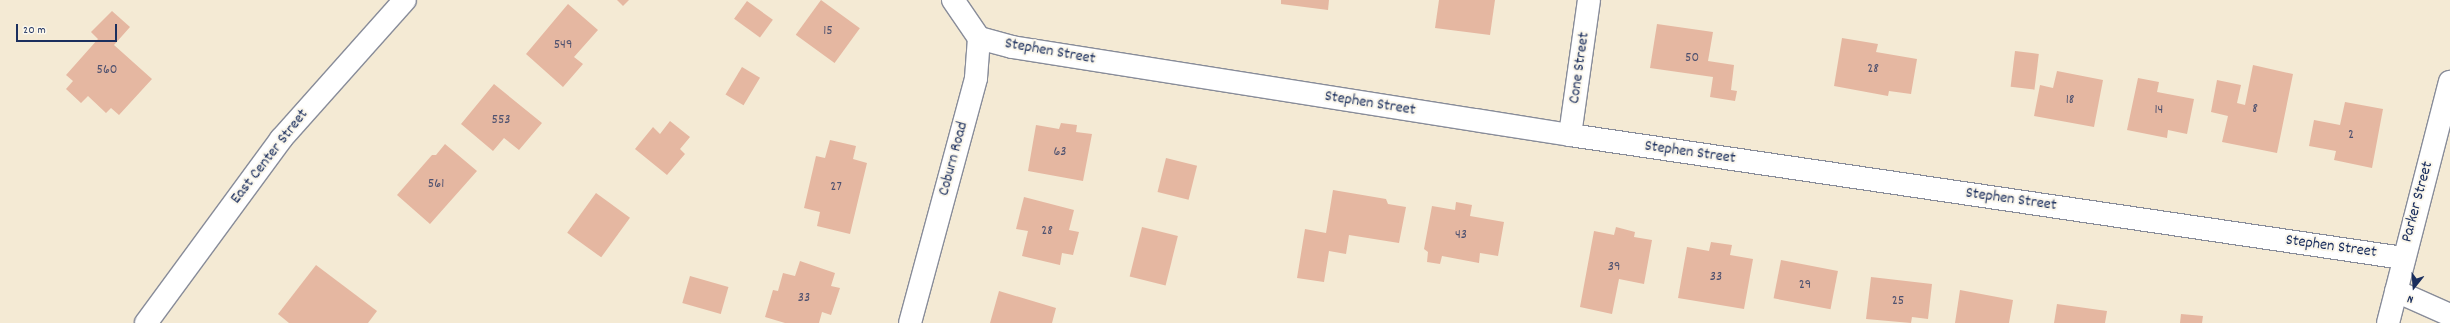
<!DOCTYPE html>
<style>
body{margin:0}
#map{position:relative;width:2450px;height:323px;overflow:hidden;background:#f4ead4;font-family:Dekko,sans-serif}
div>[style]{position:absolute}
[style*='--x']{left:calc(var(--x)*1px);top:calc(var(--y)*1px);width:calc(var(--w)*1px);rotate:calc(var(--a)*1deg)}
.building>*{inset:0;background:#e5b7a1;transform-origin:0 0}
.roads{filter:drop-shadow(1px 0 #888c99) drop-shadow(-1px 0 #888c99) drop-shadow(0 1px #888c99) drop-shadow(0 -1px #888c99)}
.street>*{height:22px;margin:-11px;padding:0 11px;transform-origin:11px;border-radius:11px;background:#fff}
.secondary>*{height:22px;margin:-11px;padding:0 11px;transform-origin:11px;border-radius:11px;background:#fff}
.primary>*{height:22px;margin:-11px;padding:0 11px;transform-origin:11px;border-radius:11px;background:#fff}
span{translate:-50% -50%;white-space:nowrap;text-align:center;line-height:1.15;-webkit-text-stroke:4px #fbf7ec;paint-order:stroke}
.number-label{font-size:14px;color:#4e516f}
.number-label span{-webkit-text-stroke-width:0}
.street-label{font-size:16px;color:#1b2f5e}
.north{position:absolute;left:2394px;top:267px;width:40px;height:40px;-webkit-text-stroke:3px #fbf7ec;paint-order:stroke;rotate:197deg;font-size:11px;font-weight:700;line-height:16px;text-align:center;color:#1b2f5e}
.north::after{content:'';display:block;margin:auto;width:14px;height:18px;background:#1b2f5e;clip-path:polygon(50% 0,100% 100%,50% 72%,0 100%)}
.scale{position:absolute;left:16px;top:24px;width:101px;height:18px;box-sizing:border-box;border:2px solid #1b2f5e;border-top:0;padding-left:5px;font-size:12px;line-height:14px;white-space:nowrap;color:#1b2f5e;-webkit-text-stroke:3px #fbf7ec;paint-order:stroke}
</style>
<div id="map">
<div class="building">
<div style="clip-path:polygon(617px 0,629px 0,623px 6px)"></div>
<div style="left:821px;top:0;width:48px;height:43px;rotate:36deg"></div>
<div style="clip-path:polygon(1281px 0,1329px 0,1328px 10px,1281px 4px)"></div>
<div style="clip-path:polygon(1439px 0,1495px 0,1490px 35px,1435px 28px)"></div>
<div style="left:747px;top:1px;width:32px;height:22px;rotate:36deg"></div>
<div style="clip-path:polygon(568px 4px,598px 30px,574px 57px,583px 64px,563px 87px,526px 54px)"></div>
<div style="clip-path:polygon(112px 11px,130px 27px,114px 45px,152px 79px,119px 115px,111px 108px,106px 113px,88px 96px,81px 103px,66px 89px,73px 81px,66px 75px,98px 39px,91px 32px)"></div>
<div style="clip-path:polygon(1657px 24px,1713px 32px,1708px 61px,1734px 65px,1731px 90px,1737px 91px,1735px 101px,1710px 97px,1713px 77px,1650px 68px)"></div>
<div style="clip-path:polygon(1842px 38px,1878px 44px,1876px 52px,1917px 59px,1911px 94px,1889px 91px,1888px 96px,1834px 86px)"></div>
<div style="left:2015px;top:51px;width:24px;height:36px;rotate:7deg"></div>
<div style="clip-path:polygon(2253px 65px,2293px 74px,2277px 153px,2222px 142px,2228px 116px,2211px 112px,2217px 80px,2241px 85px,2237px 103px,2245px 105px)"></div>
<div style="left:742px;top:67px;width:21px;height:32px;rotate:31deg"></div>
<div style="clip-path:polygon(2057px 71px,2103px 80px,2094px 127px,2034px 116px,2040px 85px,2053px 88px)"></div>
<div style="clip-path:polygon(2138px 78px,2159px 82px,2157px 92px,2194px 99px,2187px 134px,2168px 130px,2167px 138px,2127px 130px)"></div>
<div style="clip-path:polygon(494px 84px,542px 123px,519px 150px,504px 138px,493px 151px,461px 124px)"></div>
<div style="clip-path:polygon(2345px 102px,2383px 109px,2372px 168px,2334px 160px,2336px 151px,2309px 146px,2314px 120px,2340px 125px)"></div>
<div style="clip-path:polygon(670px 121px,690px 137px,680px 149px,685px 154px,667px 175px,635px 149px,653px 127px,660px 134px)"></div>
<div style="clip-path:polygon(1061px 123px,1077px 125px,1076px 132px,1092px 134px,1083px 181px,1028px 171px,1036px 125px,1059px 129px)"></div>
<div style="clip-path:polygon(830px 140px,856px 146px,853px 159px,867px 163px,850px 234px,817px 226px,820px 212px,804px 208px,816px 156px,825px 158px)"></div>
<div style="clip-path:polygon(445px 144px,477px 171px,430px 224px,397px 195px,432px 155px,436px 155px)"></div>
<div style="left:1166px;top:158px;width:32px;height:35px;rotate:14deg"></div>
<div style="clip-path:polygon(1333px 190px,1386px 199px,1388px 204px,1406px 207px,1399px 243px,1349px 235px,1346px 254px,1329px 251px,1324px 282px,1297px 278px,1305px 229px,1326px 233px)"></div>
<div style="left:596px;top:193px;width:42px;height:49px;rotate:36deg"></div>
<div style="clip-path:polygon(1024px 197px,1074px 210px,1069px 230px,1079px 232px,1073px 255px,1062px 253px,1060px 265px,1022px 256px,1028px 231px,1016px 229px)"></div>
<div style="clip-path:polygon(1456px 202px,1472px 205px,1470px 216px,1504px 222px,1498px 256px,1480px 253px,1479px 263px,1442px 256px,1440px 264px,1427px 262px,1428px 252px,1424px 249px,1432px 206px,1455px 210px)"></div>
<div style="left:1142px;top:227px;width:37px;height:51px;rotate:14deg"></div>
<div style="clip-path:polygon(1616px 227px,1635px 232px,1634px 237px,1652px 240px,1644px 284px,1619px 279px,1612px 314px,1580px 307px,1594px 231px,1614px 235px)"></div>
<div style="clip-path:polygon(1711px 242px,1732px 245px,1730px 255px,1753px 259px,1744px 309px,1678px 298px,1687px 247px,1709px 251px)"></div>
<div style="left:1781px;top:260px;width:58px;height:39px;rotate:11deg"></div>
<div style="clip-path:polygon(800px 261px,835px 273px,831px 286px,840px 288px,831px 315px,822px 312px,819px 323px,785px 323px,765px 317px,773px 290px,778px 291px,783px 273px,795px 276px)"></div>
<div style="clip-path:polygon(316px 265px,377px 311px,368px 323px,289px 323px,278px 314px)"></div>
<div style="left:690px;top:276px;width:40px;height:28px;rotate:16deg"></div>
<div style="clip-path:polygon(1871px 277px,1932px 284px,1928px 319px,1912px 317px,1911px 323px,1866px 319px)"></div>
<div style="clip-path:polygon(1960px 290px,2013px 300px,2009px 323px,1955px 323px)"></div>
<div style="clip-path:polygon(999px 291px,1056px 308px,1052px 323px,990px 323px)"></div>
<div style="clip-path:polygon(2057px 304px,2107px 311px,2105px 323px,2054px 323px)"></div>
<div style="clip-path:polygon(2181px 314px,2203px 316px,2202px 323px,2180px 323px)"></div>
</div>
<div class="roads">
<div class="street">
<div style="--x:979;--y:38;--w:34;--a:15"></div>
<div style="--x:1012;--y:47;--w:565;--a:8.96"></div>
<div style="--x:1570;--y:135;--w:842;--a:8.4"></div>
<div style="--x:1570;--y:135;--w:136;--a:-82"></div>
<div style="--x:2396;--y:291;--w:59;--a:24"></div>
<div style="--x:910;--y:323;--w:254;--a:-74.9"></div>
<div style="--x:976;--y:78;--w:40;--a:-85.7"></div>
<div style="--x:979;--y:38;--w:46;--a:-124.4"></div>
</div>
<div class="secondary">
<div style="--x:2388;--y:323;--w:249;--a:-75.6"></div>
</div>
<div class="primary">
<div style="--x:146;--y:323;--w:228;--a:-53.7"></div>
<div style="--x:281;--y:139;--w:186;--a:-48.3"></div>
</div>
</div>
<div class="number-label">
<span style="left:828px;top:31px">15</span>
<span style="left:563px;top:45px">549</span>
<span style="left:1692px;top:58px">50</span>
<span style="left:1873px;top:69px">28</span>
<span style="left:107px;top:70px">560</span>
<span style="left:2070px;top:100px">18</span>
<span style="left:2255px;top:109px">8</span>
<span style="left:2159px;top:110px">14</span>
<span style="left:501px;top:120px">553</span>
<span style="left:2351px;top:135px">2</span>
<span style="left:1060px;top:152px">63</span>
<span style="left:436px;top:184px">561</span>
<span style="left:836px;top:187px">27</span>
<span style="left:1047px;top:231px">28</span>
<span style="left:1461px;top:235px">43</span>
<span style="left:1614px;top:267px">39</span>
<span style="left:1716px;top:277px">33</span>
<span style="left:1805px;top:285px">29</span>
<span style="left:804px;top:298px">33</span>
<span style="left:1898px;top:301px">25</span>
</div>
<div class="street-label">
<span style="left:1050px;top:52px;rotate:10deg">Stephen Street</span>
<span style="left:1580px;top:68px;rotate:-82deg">Cone Street</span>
<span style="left:1370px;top:104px;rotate:9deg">Stephen Street</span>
<span style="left:1690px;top:153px;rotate:8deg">Stephen Street</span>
<span style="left:270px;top:157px;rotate:-52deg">East Center Street</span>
<span style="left:954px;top:159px;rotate:-75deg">Coburn Road</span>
<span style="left:2011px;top:200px;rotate:8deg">Stephen Street</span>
<span style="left:2418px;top:202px;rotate:-75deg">Parker Street</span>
<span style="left:2331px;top:247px;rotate:8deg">Stephen Street</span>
</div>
<div class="north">N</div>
<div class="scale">20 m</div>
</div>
